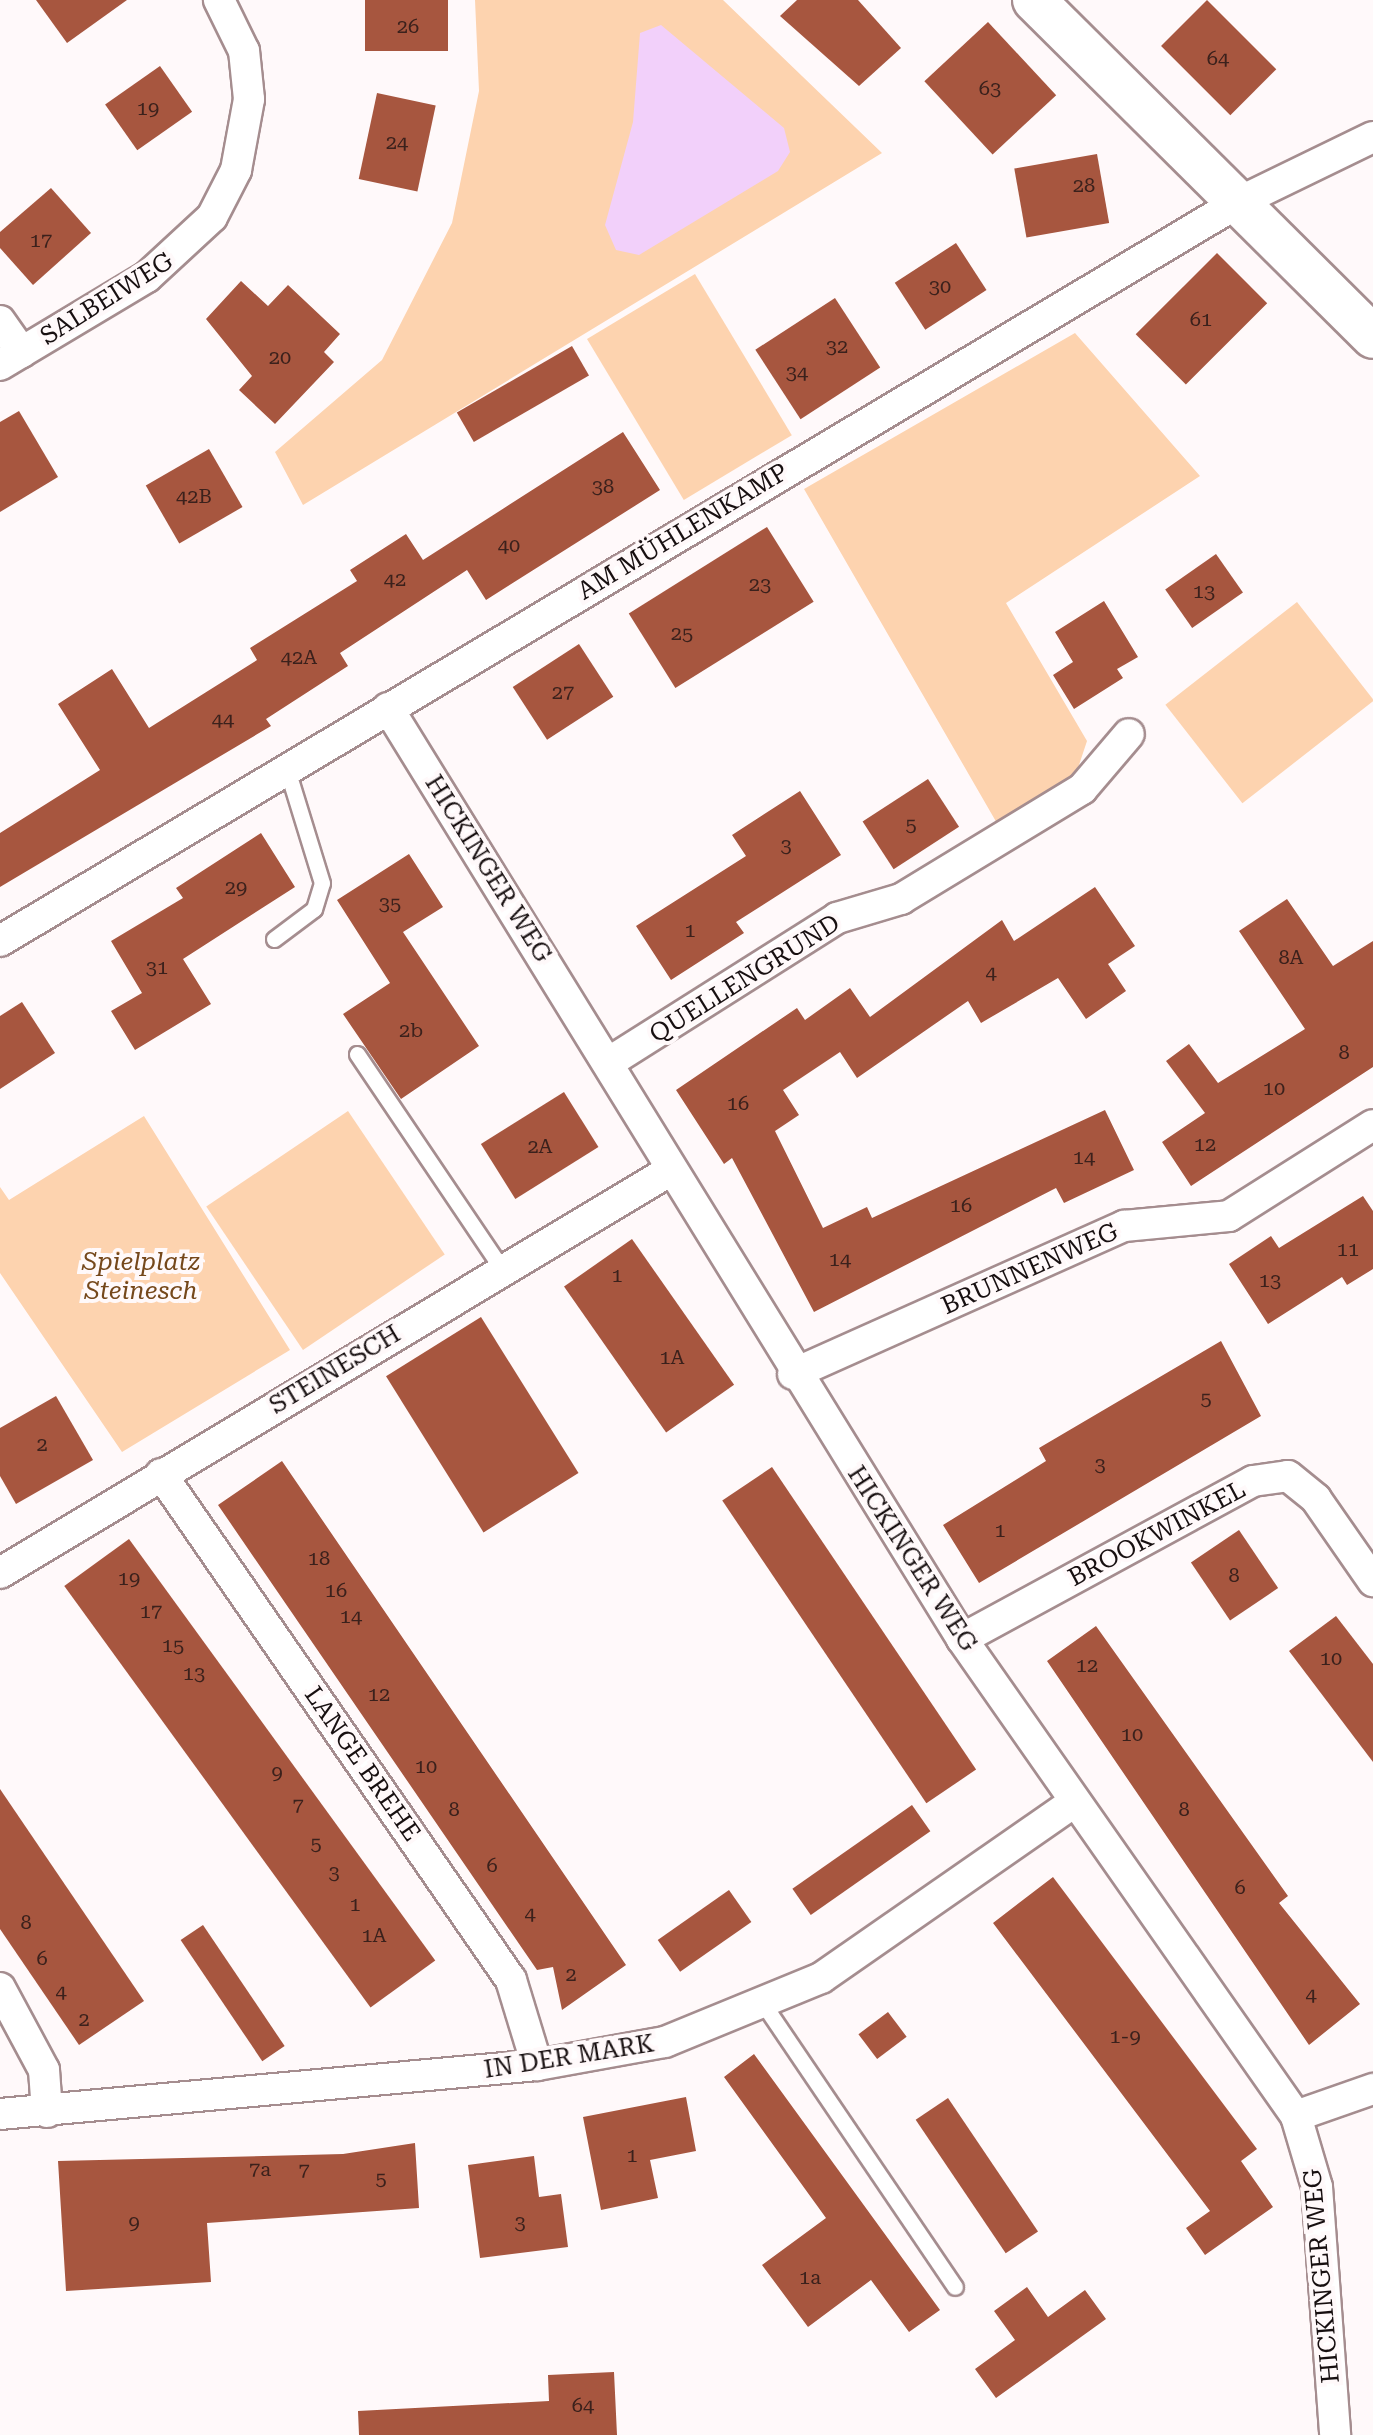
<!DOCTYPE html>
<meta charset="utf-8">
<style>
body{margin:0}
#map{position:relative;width:1373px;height:2435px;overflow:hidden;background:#fff9fa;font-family:"Roboto Serif",serif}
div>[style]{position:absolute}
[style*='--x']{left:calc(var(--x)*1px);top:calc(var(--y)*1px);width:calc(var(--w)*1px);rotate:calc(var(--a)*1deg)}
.green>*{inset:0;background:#fdd3af;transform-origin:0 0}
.water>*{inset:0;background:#f2d0fa}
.building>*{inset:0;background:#a7563f;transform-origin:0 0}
.roads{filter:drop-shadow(2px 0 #a58d8f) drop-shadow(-2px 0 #a58d8f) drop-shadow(0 2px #a58d8f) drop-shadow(0 -2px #a58d8f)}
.lane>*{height:15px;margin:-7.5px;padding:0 7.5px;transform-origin:7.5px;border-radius:7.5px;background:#fff}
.street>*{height:30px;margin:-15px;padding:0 15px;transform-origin:15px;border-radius:15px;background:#fff}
.secondary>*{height:42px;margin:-21px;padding:0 21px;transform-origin:21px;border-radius:21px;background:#fff}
span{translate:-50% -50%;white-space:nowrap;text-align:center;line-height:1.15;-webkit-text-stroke:8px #fff9fa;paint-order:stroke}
.number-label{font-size:20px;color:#3b211c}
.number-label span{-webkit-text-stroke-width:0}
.street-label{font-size:25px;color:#170f10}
.park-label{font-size:25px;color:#75481b;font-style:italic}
</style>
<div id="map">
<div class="green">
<div style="clip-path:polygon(475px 0,723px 0,882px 153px,303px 505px,275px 452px,382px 360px,452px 223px,479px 91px)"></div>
<div style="left:695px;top:274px;width:188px;height:126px;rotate:59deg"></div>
<div style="clip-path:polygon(1075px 333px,1200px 476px,1006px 603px,1087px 741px,1076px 774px,998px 825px,804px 489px)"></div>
<div style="left:1297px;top:602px;width:125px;height:167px;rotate:52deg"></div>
<div style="left:348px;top:1111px;width:173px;height:171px;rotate:56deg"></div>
<div style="clip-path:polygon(144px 1116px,290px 1350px,122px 1452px,0 1273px,0 1187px,9px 1200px)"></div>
</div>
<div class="water">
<div style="clip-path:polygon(661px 25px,784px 128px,790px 152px,778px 171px,639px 255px,616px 250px,605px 225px,633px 122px,640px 33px)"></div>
</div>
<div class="building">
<div style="clip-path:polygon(36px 0,127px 0,67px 43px)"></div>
<div style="left:365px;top:0;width:83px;height:51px"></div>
<div style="clip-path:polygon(797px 0,858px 0,901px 48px,859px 86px,780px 16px)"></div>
<div style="left:1207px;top:0;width:98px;height:65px;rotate:45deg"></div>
<div style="left:988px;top:22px;width:100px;height:87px;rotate:47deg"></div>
<div style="left:160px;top:66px;width:56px;height:67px;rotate:55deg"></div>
<div style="left:377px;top:93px;width:60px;height:88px;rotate:12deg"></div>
<div style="left:1097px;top:154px;width:70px;height:84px;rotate:80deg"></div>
<div style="clip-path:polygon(51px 188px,91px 233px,33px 285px,0 248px,0 232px)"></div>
<div style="left:956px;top:243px;width:56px;height:73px;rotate:57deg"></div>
<div style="left:1217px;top:253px;width:71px;height:115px;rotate:45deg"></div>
<div style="clip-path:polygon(241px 281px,268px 306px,288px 285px,340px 334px,324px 352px,334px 362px,275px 424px,239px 390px,252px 376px,206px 319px)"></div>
<div style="left:835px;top:298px;width:83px;height:95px;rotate:57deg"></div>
<div style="left:572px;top:346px;width:34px;height:133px;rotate:60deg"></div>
<div style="clip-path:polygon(19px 411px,58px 477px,0 512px,0 422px)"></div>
<div style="clip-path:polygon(623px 432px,660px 490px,486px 600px,467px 570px,340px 653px,348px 666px,266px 719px,271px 726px,0 887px,0 833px,100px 770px,58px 704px,112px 669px,149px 728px,257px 660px,250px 648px,357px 581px,350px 570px,406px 534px,423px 560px)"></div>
<div style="left:209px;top:449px;width:67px;height:73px;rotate:60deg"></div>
<div style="left:767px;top:527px;width:88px;height:163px;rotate:58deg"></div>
<div style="left:1216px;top:554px;width:47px;height:62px;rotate:55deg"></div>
<div style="clip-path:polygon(1104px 601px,1138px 657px,1117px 669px,1123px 678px,1074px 709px,1053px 675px,1073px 662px,1055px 632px)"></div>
<div style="left:579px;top:644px;width:63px;height:79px;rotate:57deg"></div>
<div style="left:928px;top:779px;width:57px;height:78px;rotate:57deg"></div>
<div style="clip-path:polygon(800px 791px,841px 855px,736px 922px,744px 933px,671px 980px,636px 926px,746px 856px,732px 835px)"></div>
<div style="clip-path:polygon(261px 833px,295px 887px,183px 959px,211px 1004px,135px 1050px,111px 1011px,142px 993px,111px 941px,183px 898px,176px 888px)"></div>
<div style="clip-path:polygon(409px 854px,443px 907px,403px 932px,479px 1046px,401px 1099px,343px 1014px,390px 983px,337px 900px)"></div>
<div style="clip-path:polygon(1095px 887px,1135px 946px,1108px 964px,1126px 991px,1086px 1019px,1058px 978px,981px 1023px,968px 1001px,857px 1078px,840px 1052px,783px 1090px,799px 1115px,775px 1131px,823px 1228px,867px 1207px,872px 1218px,1105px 1110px,1134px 1170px,1064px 1203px,1056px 1188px,814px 1312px,732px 1158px,724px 1164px,676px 1090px,797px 1008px,805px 1020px,850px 988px,870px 1017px,1002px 920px,1014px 941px)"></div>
<div style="clip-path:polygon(1287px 899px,1333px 966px,1373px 941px,1373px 1067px,1191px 1186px,1162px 1142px,1205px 1113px,1166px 1061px,1189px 1044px,1218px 1083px,1305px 1029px,1239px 931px)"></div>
<div style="clip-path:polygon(22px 1002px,55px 1053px,0 1089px,0 1016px)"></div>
<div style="left:564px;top:1092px;width:65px;height:98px;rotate:58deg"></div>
<div style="clip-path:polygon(1363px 1196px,1373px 1211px,1373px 1269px,1347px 1285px,1342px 1277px,1268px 1324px,1229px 1264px,1271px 1236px,1279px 1248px)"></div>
<div style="left:632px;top:1239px;width:178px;height:83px;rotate:55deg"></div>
<div style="left:481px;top:1317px;width:184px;height:112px;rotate:58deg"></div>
<div style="clip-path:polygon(1221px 1341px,1261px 1416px,979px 1583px,943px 1525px,1046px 1461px,1039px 1448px)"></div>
<div style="clip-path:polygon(56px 1396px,93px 1460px,16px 1504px,0 1476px,0 1428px)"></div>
<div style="clip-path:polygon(282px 1461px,626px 1965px,562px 2010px,553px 1967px,537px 1970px,218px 1505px)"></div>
<div style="left:772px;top:1467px;width:365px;height:60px;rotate:56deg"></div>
<div style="left:1239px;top:1530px;width:70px;height:58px;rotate:56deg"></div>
<div style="left:129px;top:1539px;width:521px;height:80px;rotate:54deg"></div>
<div style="clip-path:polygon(1336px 1616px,1373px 1664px,1373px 1762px,1289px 1651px)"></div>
<div style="clip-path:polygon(1096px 1626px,1288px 1896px,1279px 1903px,1360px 2004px,1309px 2045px,1047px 1661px)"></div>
<div style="clip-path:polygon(0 1789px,144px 2001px,79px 2045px,0 1929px)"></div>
<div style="left:912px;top:1805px;width:32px;height:146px;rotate:55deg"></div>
<div style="clip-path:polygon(1053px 1877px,1257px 2149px,1241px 2161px,1273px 2207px,1205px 2255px,1186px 2228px,1210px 2211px,993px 1923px)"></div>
<div style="left:729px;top:1890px;width:39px;height:87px;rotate:55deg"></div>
<div style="left:203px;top:1925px;width:146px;height:27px;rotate:56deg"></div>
<div style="left:888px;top:2012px;width:31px;height:37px;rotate:53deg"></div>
<div style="clip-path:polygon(754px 2054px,940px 2310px,909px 2332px,871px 2280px,808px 2327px,762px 2265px,826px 2218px,724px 2077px)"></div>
<div style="clip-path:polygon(686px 2097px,696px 2151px,650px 2160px,658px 2198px,601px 2210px,583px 2117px)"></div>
<div style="left:948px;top:2098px;width:161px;height:39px;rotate:56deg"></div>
<div style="clip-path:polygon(415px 2143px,419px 2208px,207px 2223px,211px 2282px,66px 2291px,58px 2161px,343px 2154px)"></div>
<div style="clip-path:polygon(534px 2156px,539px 2197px,561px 2194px,568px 2247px,480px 2258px,468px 2165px)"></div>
<div style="clip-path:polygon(1027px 2287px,1048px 2317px,1085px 2290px,1106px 2319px,996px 2398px,975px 2369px,1015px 2340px,994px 2311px)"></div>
<div style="clip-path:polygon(614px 2372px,617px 2435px,359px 2435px,358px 2411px,549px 2401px,548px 2375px)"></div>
</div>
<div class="roads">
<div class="lane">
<div style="--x:274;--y:939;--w:50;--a:-36.9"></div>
<div style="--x:314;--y:909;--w:27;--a:-73"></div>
<div style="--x:322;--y:883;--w:119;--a:-107.1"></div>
<div style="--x:357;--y:1054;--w:259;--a:56"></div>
<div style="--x:762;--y:2002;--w:344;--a:55.9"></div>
</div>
<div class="street">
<div style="--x:0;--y:321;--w:38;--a:55"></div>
<div style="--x:0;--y:365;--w:171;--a:-30.9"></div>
<div style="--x:147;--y:277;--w:88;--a:-42.7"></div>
<div style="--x:212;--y:217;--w:53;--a:-62.9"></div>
<div style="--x:236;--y:170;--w:72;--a:-79.6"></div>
<div style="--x:249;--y:99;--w:48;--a:-95.9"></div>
<div style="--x:244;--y:51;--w:57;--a:-116.1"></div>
<div style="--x:388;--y:708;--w:1094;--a:58.34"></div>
<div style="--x:962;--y:1639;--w:582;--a:55"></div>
<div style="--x:1296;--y:2116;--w:74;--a:73.5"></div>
<div style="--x:1317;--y:2187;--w:249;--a:85.8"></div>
<div style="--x:0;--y:941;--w:1440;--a:-30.82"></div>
<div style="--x:1237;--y:203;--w:151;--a:-25.9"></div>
<div style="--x:608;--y:1063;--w:271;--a:-32.3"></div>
<div style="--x:837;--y:918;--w:67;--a:-16.5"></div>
<div style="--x:901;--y:899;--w:212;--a:-31.3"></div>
<div style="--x:1082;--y:789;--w:72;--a:-49.5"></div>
<div style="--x:793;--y:1374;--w:363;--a:-24.1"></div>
<div style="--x:1124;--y:1226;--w:105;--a:-5.4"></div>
<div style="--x:1229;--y:1216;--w:170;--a:-32.3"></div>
<div style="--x:161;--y:1474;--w:615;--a:55.33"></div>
<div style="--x:511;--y:1980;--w:89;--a:73"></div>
<div style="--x:0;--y:1573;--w:783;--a:-30.99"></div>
<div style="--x:962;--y:1639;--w:331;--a:-28.5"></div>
<div style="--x:1253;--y:1481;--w:35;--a:-8"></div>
<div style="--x:1288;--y:1476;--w:36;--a:39"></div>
<div style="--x:1316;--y:1499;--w:100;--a:55.2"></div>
<div style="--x:0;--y:1988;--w:93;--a:61.8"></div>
<div style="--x:44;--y:2070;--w:42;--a:85.9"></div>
<div style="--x:0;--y:2114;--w:539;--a:-5.21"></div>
<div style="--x:537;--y:2065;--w:130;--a:-10.2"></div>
<div style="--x:665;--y:2042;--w:169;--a:-22.3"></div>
<div style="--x:821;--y:1978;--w:307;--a:-34.8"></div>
<div style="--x:1296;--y:2116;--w:82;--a:-19.3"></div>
</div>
<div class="secondary">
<div style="--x:1034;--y:0;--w:478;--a:44.8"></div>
</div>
</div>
<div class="number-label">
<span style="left:408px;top:26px">26</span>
<span style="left:1218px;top:58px">64</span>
<span style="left:990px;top:88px">63</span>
<span style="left:148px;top:108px">19</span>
<span style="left:397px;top:142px">24</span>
<span style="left:1084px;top:185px">28</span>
<span style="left:41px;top:240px">17</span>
<span style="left:940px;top:286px">30</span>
<span style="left:1201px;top:319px">61</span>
<span style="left:837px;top:346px">32</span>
<span style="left:280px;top:357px">20</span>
<span style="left:797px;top:372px">34</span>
<span style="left:603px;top:486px">38</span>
<span style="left:194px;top:496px">42B</span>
<span style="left:509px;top:545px">40</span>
<span style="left:395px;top:579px">42</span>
<span style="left:760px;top:584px">23</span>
<span style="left:1204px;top:591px">13</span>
<span style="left:682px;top:633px">25</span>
<span style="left:299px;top:657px">42A</span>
<span style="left:563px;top:692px">27</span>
<span style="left:223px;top:719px">44</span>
<span style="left:911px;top:824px">5</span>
<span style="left:786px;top:845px">3</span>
<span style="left:236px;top:887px">29</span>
<span style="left:390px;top:903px">35</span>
<span style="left:690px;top:930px">1</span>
<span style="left:1291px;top:957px">8A</span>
<span style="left:157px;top:967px">31</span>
<span style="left:991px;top:972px">4</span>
<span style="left:411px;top:1030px">2b</span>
<span style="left:1344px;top:1052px">8</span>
<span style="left:1274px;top:1088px">10</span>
<span style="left:738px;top:1103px">16</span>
<span style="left:1205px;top:1144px">12</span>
<span style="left:540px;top:1146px">2A</span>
<span style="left:1084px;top:1157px">14</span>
<span style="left:961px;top:1205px">16</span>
<span style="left:1348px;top:1249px">11</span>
<span style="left:840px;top:1259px">14</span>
<span style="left:617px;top:1275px">1</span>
<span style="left:1270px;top:1280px">13</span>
<span style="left:672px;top:1357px">1A</span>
<span style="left:1206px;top:1398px">5</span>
<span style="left:42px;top:1444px">2</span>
<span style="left:1100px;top:1464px">3</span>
<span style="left:1000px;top:1530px">1</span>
<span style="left:319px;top:1558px">18</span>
<span style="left:1234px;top:1575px">8</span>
<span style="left:129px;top:1578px">19</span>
<span style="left:336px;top:1590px">16</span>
<span style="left:151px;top:1611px">17</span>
<span style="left:351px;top:1616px">14</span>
<span style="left:173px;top:1645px">15</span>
<span style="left:1331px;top:1658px">10</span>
<span style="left:1087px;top:1665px">12</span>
<span style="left:194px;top:1673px">13</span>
<span style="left:379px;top:1694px">12</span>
<span style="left:1132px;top:1734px">10</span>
<span style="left:426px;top:1766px">10</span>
<span style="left:277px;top:1772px">9</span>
<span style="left:298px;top:1805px">7</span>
<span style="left:454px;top:1809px">8</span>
<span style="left:1184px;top:1809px">8</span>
<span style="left:316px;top:1843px">5</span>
<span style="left:492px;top:1865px">6</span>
<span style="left:334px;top:1872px">3</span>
<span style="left:1240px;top:1887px">6</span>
<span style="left:355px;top:1904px">1</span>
<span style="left:530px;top:1913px">4</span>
<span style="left:26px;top:1922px">8</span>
<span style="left:374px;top:1935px">1A</span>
<span style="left:42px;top:1958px">6</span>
<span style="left:571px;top:1974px">2</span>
<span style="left:61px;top:1991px">4</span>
<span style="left:1311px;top:1994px">4</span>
<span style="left:84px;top:2019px">2</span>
<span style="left:1125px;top:2036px">1-9</span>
<span style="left:632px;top:2155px">1</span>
<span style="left:260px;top:2169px">7a</span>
<span style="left:304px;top:2170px">7</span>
<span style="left:381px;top:2178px">5</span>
<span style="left:134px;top:2222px">9</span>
<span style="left:520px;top:2222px">3</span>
<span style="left:810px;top:2277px">1a</span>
<span style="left:583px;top:2405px">64</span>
</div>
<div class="street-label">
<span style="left:107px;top:299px;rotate:-32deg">SALBEIWEG</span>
<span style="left:683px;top:532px;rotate:-31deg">AM MÜHLENKAMP</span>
<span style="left:488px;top:869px;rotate:58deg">HICKINGER WEG</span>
<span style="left:745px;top:979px;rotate:-32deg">QUELLENGRUND</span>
<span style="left:1030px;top:1269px;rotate:-24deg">BRUNNENWEG</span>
<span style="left:335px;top:1370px;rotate:-31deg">STEINESCH</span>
<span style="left:1157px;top:1534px;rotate:-28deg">BROOKWINKEL</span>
<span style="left:912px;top:1559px;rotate:57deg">HICKINGER WEG</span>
<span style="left:362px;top:1764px;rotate:55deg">LANGE BREHE</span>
<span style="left:569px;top:2057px;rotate:-9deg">IN DER MARK</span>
<span style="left:1322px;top:2276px;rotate:-95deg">HICKINGER WEG</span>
</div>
<div class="park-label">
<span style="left:141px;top:1277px">Spielplatz<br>Steinesch</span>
</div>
</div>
